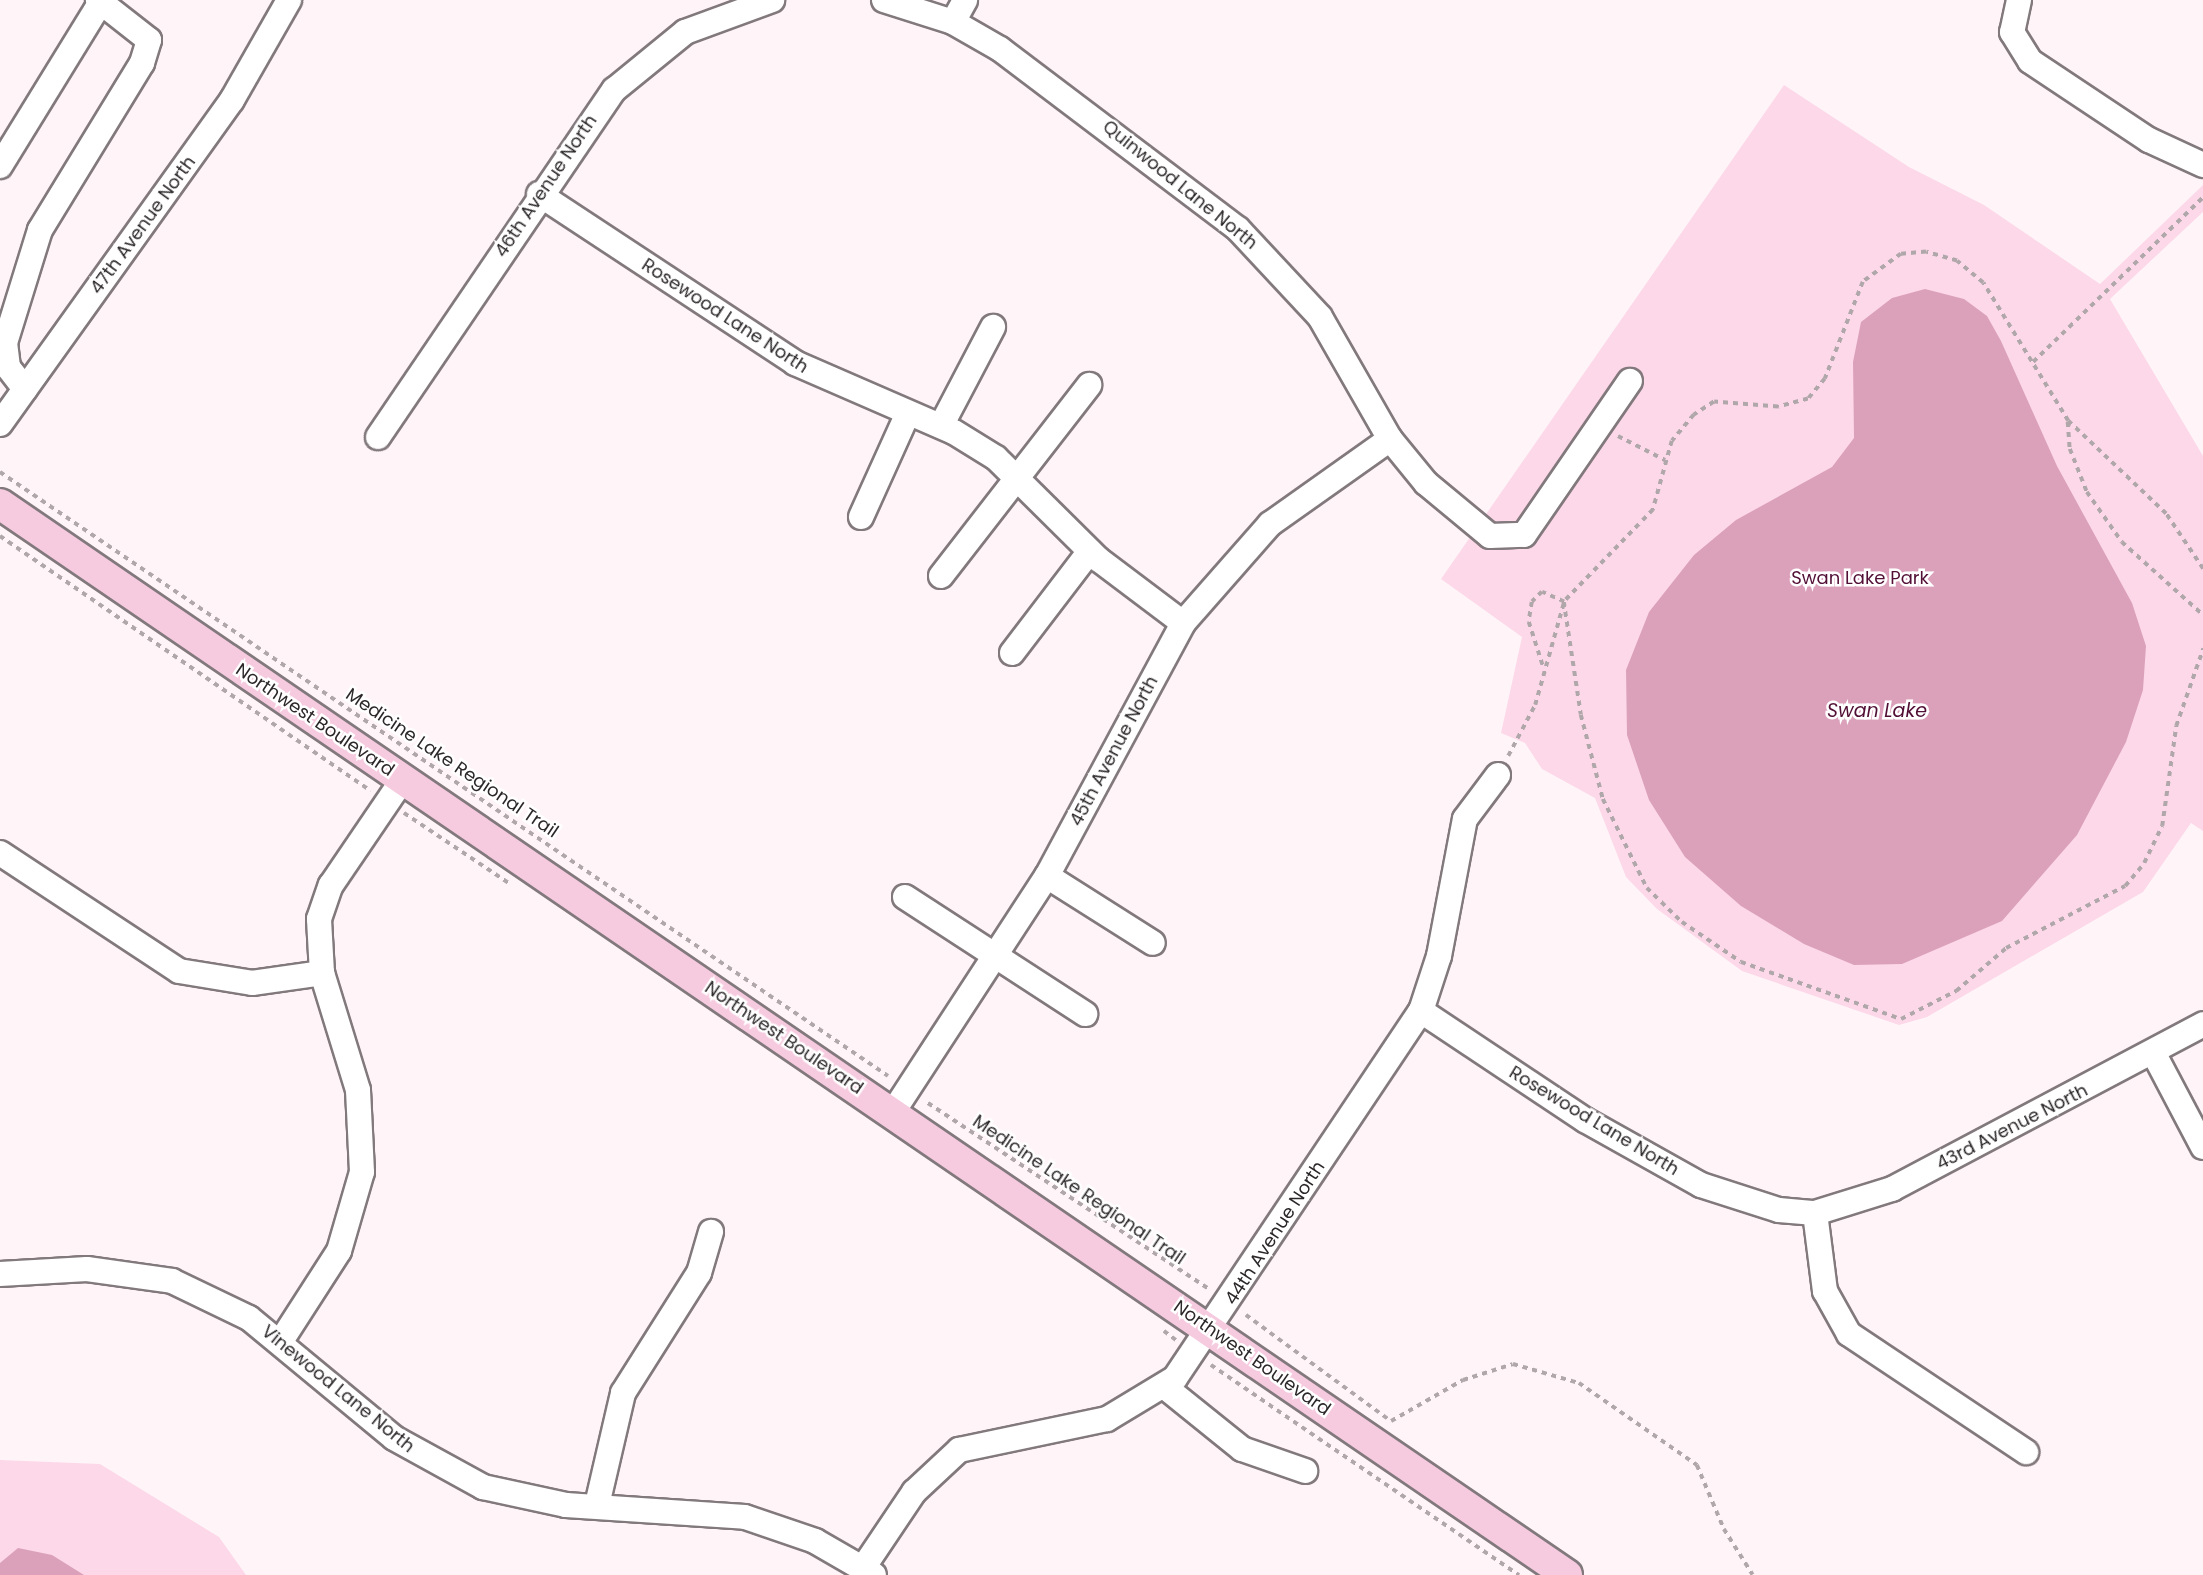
<!DOCTYPE html>
<style>
body{margin:0}
#map{position:relative;width:2203px;height:1575px;overflow:hidden;background:#fff5f9;font-family:Poppins,sans-serif}
div>[style]{position:absolute}
[style*='--x']{left:calc(var(--x)*1px);top:calc(var(--y)*1px);width:calc(var(--w)*1px);rotate:calc(var(--a)*1deg)}
.green>*{inset:0;background:#fdd8e8}
.water>*{inset:0;background:#dba1bb}
.path>*{height:3.5px;margin-top:-1.75px;transform-origin:0;background:repeating-linear-gradient(90deg,#afa7aa 0 5px,transparent 0 10px)}
.roads{filter:drop-shadow(2px 0 #82797d) drop-shadow(-2px 0 #82797d) drop-shadow(0 2px #82797d) drop-shadow(0 -2px #82797d)}
.minor>*{height:24px;margin:-12px;padding:0 12px;transform-origin:12px;border-radius:12px;background:#fff}
.major>*{height:30px;margin:-15px;padding:0 15px;transform-origin:15px;border-radius:15px;background:#f6cbdf}
span{translate:-50% -50%;white-space:nowrap;text-align:center;line-height:1.15;-webkit-text-stroke:5px #fff;paint-order:stroke}
.street-label{font-size:18px;color:#2c282a}
.park-label{font-size:18px;color:#531037}
.water-label{font-size:19px;color:#520f36;font-style:italic}
</style>
<div id="map">
<div class="green">
<div style="clip-path:polygon(1784px 85px,1909px 167px,1984px 205px,2100px 284px,2203px 185px,2203px 212px,2110px 299px,2203px 456px,2203px 831px,2191px 823px,2143px 892px,1927px 1017px,1899px 1025px,1742px 971px,1657px 909px,1626px 877px,1595px 798px,1542px 769px,1525px 743px,1501px 733px,1522px 637px,1441px 579px)"></div>
<div style="clip-path:polygon(0 1460px,100px 1464px,219px 1537px,246px 1575px,0 1575px)"></div>
</div>
<div class="water">
<div style="clip-path:polygon(1925px 289px,1964px 299px,1987px 316px,2001px 341px,2057px 466px,2132px 603px,2146px 646px,2143px 690px,2126px 742px,2077px 835px,2002px 921px,1902px 964px,1854px 965px,1804px 944px,1741px 906px,1685px 857px,1649px 800px,1627px 735px,1626px 670px,1649px 612px,1694px 555px,1736px 520px,1832px 467px,1854px 438px,1853px 362px,1861px 322px,1892px 298px)"></div>
<div style="clip-path:polygon(18px 1548px,52px 1555px,84px 1575px,0 1575px,0 1563px)"></div>
</div>
<div class="path">
<div style="--x:2033;--y:362;--w:237;--a:-44.1"></div>
<div style="--x:2068;--y:422;--w:27;--a:86"></div>
<div style="--x:2070;--y:449;--w:46;--a:68.4"></div>
<div style="--x:2087;--y:492;--w:61;--a:55"></div>
<div style="--x:2122;--y:542;--w:109;--a:42"></div>
<div style="--x:1618;--y:436;--w:53;--a:27.1"></div>
<div style="--x:0;--y:472;--w:1074;--a:34.22"></div>
<div style="--x:0;--y:536;--w:450;--a:34.5"></div>
<div style="--x:2203;--y:569;--w:66;--a:-123.9"></div>
<div style="--x:2166;--y:514;--w:135;--a:-136.5"></div>
<div style="--x:2068;--y:421;--w:162;--a:-121.6"></div>
<div style="--x:1983;--y:283;--w:34;--a:-140"></div>
<div style="--x:1957;--y:261;--w:32;--a:-164"></div>
<div style="--x:1926;--y:252;--w:25;--a:175"></div>
<div style="--x:1901;--y:254;--w:47;--a:143.6"></div>
<div style="--x:1863;--y:282;--w:104;--a:111.4"></div>
<div style="--x:1825;--y:379;--w:26;--a:130"></div>
<div style="--x:1808;--y:399;--w:31;--a:165"></div>
<div style="--x:1778;--y:407;--w:64;--a:-175.5"></div>
<div style="--x:1714;--y:402;--w:24;--a:147"></div>
<div style="--x:1694;--y:415;--w:34;--a:130"></div>
<div style="--x:1672;--y:441;--w:72;--a:105.4"></div>
<div style="--x:1653;--y:510;--w:128;--a:134.1"></div>
<div style="--x:1564;--y:602;--w:114;--a:81.4"></div>
<div style="--x:1581;--y:715;--w:87;--a:75.3"></div>
<div style="--x:1603;--y:799;--w:99;--a:63.7"></div>
<div style="--x:1647;--y:888;--w:49;--a:44.2"></div>
<div style="--x:1682;--y:922;--w:71;--a:34.1"></div>
<div style="--x:1741;--y:962;--w:170;--a:19.6"></div>
<div style="--x:1901;--y:1019;--w:62;--a:-27"></div>
<div style="--x:1956;--y:991;--w:66;--a:-40.7"></div>
<div style="--x:2006;--y:948;--w:134;--a:-27.5"></div>
<div style="--x:2125;--y:886;--w:30;--a:-50"></div>
<div style="--x:2144;--y:863;--w:41;--a:-64.1"></div>
<div style="--x:2162;--y:826;--w:101;--a:-82"></div>
<div style="--x:2176;--y:726;--w:82;--a:-70.7"></div>
<div style="--x:1508;--y:756;--w:58;--a:-62.1"></div>
<div style="--x:1535;--y:705;--w:107;--a:-74.3"></div>
<div style="--x:1564;--y:602;--w:24;--a:-156"></div>
<div style="--x:1542;--y:592;--w:14;--a:135"></div>
<div style="--x:1532;--y:602;--w:20;--a:99"></div>
<div style="--x:1529;--y:622;--w:49;--a:72.3"></div>
<div style="--x:404;--y:813;--w:128;--a:33.8"></div>
<div style="--x:928;--y:1103;--w:338;--a:33.5"></div>
<div style="--x:1246;--y:1315;--w:180;--a:36.2"></div>
<div style="--x:1391;--y:1421;--w:83;--a:-29.7"></div>
<div style="--x:1463;--y:1380;--w:52;--a:-17.7"></div>
<div style="--x:1513;--y:1364;--w:69;--a:16.1"></div>
<div style="--x:1579;--y:1383;--w:144;--a:34.8"></div>
<div style="--x:1697;--y:1465;--w:69;--a:67.1"></div>
<div style="--x:1724;--y:1529;--w:54;--a:57.8"></div>
<div style="--x:1164;--y:1331;--w:15;--a:37"></div>
<div style="--x:1211;--y:1365;--w:373;--a:34.3"></div>
</div>
<div class="roads">
<div class="minor">
<div style="--x:884;--y:0;--w:72;--a:17.7"></div>
<div style="--x:953;--y:22;--w:54;--a:29.9"></div>
<div style="--x:1000;--y:49;--w:298;--a:37.1"></div>
<div style="--x:1238;--y:229;--w:120;--a:47"></div>
<div style="--x:1320;--y:317;--w:141;--a:60.2"></div>
<div style="--x:1390;--y:439;--w:57;--a:50.7"></div>
<div style="--x:1426;--y:483;--w:83;--a:39.6"></div>
<div style="--x:1490;--y:536;--w:34;--a:-2"></div>
<div style="--x:1524;--y:535;--w:187;--a:-55.5"></div>
<div style="--x:2019;--y:0;--w:33;--a:102"></div>
<div style="--x:2012;--y:32;--w:34;--a:58"></div>
<div style="--x:2030;--y:61;--w:143;--a:33.6"></div>
<div style="--x:2149;--y:140;--w:60;--a:24.8"></div>
<div style="--x:953;--y:22;--w:25;--a:-61"></div>
<div style="--x:0;--y:166;--w:189;--a:-58.4"></div>
<div style="--x:539;--y:194;--w:307;--a:33.4"></div>
<div style="--x:795;--y:363;--w:173;--a:23.5"></div>
<div style="--x:954;--y:432;--w:49;--a:31.8"></div>
<div style="--x:996;--y:458;--w:144;--a:44.7"></div>
<div style="--x:1098;--y:559;--w:106;--a:37"></div>
<div style="--x:25;--y:389;--w:28;--a:-128"></div>
<div style="--x:8;--y:367;--w:24;--a:-97"></div>
<div style="--x:5;--y:343;--w:118;--a:-72.8"></div>
<div style="--x:40;--y:230;--w:196;--a:-58.6"></div>
<div style="--x:142;--y:63;--w:24;--a:-73"></div>
<div style="--x:149;--y:40;--w:65;--a:-141.9"></div>
<div style="--x:0;--y:424;--w:398;--a:-54.4"></div>
<div style="--x:232;--y:100;--w:115;--a:-60.3"></div>
<div style="--x:941;--y:426;--w:112;--a:-62.3"></div>
<div style="--x:378;--y:437;--w:420;--a:-55.8"></div>
<div style="--x:614;--y:90;--w:92;--a:-39.2"></div>
<div style="--x:685;--y:32;--w:93;--a:-20.2"></div>
<div style="--x:861;--y:517;--w:114;--a:-65.7"></div>
<div style="--x:941;--y:576;--w:242;--a:-52.2"></div>
<div style="--x:1012;--y:653;--w:128;--a:-52.6"></div>
<div style="--x:0;--y:853;--w:214;--a:33.4"></div>
<div style="--x:179;--y:971;--w:74;--a:9.3"></div>
<div style="--x:252;--y:983;--w:71;--a:-8.1"></div>
<div style="--x:1047;--y:876;--w:125;--a:32.3"></div>
<div style="--x:905;--y:897;--w:215;--a:33"></div>
<div style="--x:1421;--y:1011;--w:197;--a:33.6"></div>
<div style="--x:1585;--y:1120;--w:133;--a:29.3"></div>
<div style="--x:1701;--y:1185;--w:82;--a:17.8"></div>
<div style="--x:1779;--y:1210;--w:36;--a:5"></div>
<div style="--x:1815;--y:1213;--w:79;--a:82.7"></div>
<div style="--x:1825;--y:1291;--w:49;--a:60.8"></div>
<div style="--x:1849;--y:1334;--w:213;--a:33.7"></div>
<div style="--x:2154;--y:1054;--w:105;--a:62.2"></div>
<div style="--x:893;--y:1112;--w:282;--a:-56.9"></div>
<div style="--x:1047;--y:876;--w:287;--a:-61.7"></div>
<div style="--x:1183;--y:623;--w:132;--a:-48.7"></div>
<div style="--x:1270;--y:524;--w:147;--a:-35.3"></div>
<div style="--x:1815;--y:1213;--w:81;--a:-17.3"></div>
<div style="--x:1892;--y:1189;--w:352;--a:-27.9"></div>
<div style="--x:0;--y:1274;--w:87;--a:-3.3"></div>
<div style="--x:87;--y:1269;--w:86;--a:8"></div>
<div style="--x:172;--y:1281;--w:85;--a:25.7"></div>
<div style="--x:249;--y:1318;--w:188;--a:39.6"></div>
<div style="--x:394;--y:1438;--w:102;--a:28.8"></div>
<div style="--x:483;--y:1487;--w:85;--a:12.2"></div>
<div style="--x:566;--y:1505;--w:179;--a:3.8"></div>
<div style="--x:745;--y:1517;--w:74;--a:18.9"></div>
<div style="--x:815;--y:1541;--w:68;--a:30"></div>
<div style="--x:281;--y:1341;--w:107;--a:-57.2"></div>
<div style="--x:339;--y:1251;--w:82;--a:-73.8"></div>
<div style="--x:362;--y:1172;--w:82;--a:-92.8"></div>
<div style="--x:358;--y:1090;--w:122;--a:-107.1"></div>
<div style="--x:322;--y:973;--w:54;--a:-93.2"></div>
<div style="--x:319;--y:919;--w:36;--a:-71"></div>
<div style="--x:331;--y:885;--w:128;--a:-55.8"></div>
<div style="--x:1165;--y:1387;--w:99;--a:38.8"></div>
<div style="--x:1242;--y:1449;--w:67;--a:19.2"></div>
<div style="--x:597;--y:1505;--w:115;--a:-76.9"></div>
<div style="--x:623;--y:1393;--w:142;--a:-57.7"></div>
<div style="--x:699;--y:1273;--w:43;--a:-73.7"></div>
<div style="--x:863;--y:1568;--w:92;--a:-56.1"></div>
<div style="--x:914;--y:1492;--w:62;--a:-43"></div>
<div style="--x:959;--y:1450;--w:151;--a:-11.8"></div>
<div style="--x:1107;--y:1419;--w:79;--a:-31.1"></div>
<div style="--x:1175;--y:1378;--w:442;--a:-56.2"></div>
<div style="--x:1421;--y:1011;--w:58;--a:-71.9"></div>
<div style="--x:1439;--y:956;--w:139;--a:-79.3"></div>
<div style="--x:1465;--y:819;--w:55;--a:-53.1"></div>
</div>
<div class="major">
<div style="--x:0;--y:504;--w:1898;--a:34.35"></div>
</div>
</div>
<div class="street-label">
<span style="left:1180px;top:185px;rotate:39deg">Quinwood Lane North</span>
<span style="left:546px;top:186px;rotate:-56deg">46th Avenue North</span>
<span style="left:143px;top:225px;rotate:-54deg">47th Avenue North</span>
<span style="left:725px;top:316px;rotate:33deg">Rosewood Lane North</span>
<span style="left:315px;top:720px;rotate:34deg">Northwest Boulevard</span>
<span style="left:1114px;top:751px;rotate:-62deg">45th Avenue North</span>
<span style="left:452px;top:763px;rotate:34deg">Medicine Lake Regional Trail</span>
<span style="left:784px;top:1038px;rotate:34deg">Northwest Boulevard</span>
<span style="left:1594px;top:1121px;rotate:31deg">Rosewood Lane North</span>
<span style="left:2012px;top:1127px;rotate:-27deg">43rd Avenue North</span>
<span style="left:1079px;top:1190px;rotate:34deg">Medicine Lake Regional Trail</span>
<span style="left:1275px;top:1233px;rotate:-57deg">44th Avenue North</span>
<span style="left:1252px;top:1358px;rotate:35deg">Northwest Boulevard</span>
<span style="left:338px;top:1389px;rotate:39deg">Vinewood Lane North</span>
</div>
<div class="park-label">
<span style="left:1860px;top:578px">Swan Lake Park</span>
</div>
<div class="water-label">
<span style="left:1877px;top:711px">Swan Lake</span>
</div>
</div>
